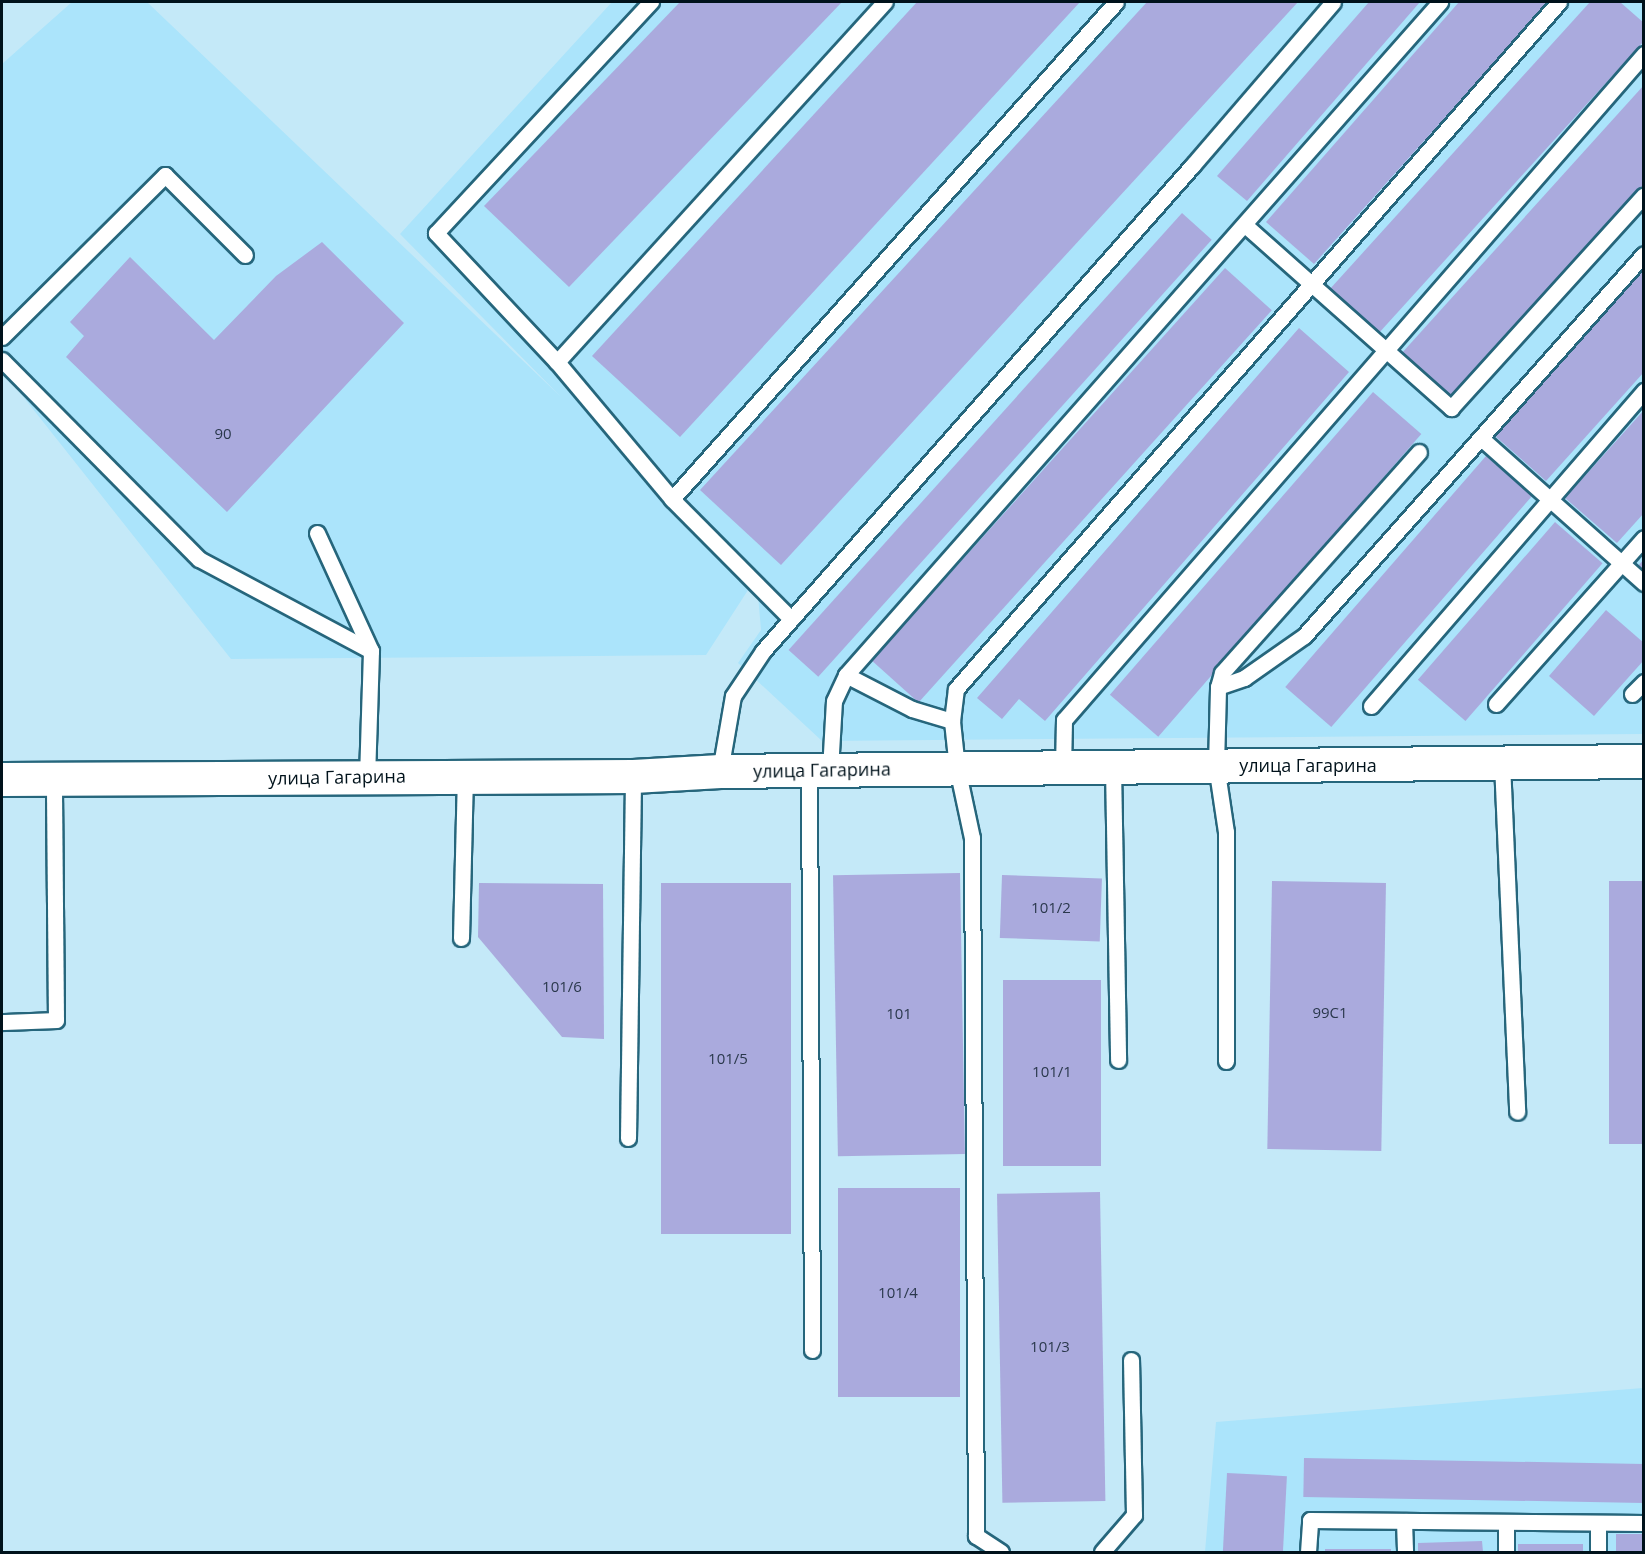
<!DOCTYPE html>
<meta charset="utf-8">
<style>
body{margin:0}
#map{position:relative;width:1645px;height:1554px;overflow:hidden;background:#c4e9f8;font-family:"Open Sans",sans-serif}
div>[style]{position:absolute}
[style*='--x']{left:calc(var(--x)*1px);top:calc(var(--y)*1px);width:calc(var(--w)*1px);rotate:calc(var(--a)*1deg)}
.built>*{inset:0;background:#abe4fb}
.building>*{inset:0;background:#aad;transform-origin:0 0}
.roads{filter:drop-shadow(2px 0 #26667c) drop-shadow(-2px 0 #26667c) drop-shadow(0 2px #26667c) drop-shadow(0 -2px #26667c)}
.lane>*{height:15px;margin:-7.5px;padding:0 7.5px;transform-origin:7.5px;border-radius:7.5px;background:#fff}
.secondary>*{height:33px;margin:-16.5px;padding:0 16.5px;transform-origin:16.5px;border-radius:16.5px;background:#fff}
span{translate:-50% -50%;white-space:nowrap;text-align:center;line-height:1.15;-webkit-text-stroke:4.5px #fff;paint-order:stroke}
.number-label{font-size:15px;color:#2a384c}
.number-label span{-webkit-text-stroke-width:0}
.street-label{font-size:18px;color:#00121b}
.frame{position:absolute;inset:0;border:3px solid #00121b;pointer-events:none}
</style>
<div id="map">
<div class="built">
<div style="clip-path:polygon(72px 2px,147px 2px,561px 397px,400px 234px,612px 2px,1643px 2px,1643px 734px,822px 741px,738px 663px,761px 630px,758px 595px,750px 587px,706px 655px,231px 659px,2px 370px,2px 64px)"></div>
<div style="clip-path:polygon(1643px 1388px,1643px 1552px,1205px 1552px,1216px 1422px)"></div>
</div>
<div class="building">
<div style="clip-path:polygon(680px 2px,842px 2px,569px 287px,484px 206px)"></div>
<div style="clip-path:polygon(917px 2px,1080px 2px,680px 437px,592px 356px)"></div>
<div style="clip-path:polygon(1147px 2px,1298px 2px,781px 565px,700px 490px)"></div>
<div style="clip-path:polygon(1369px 2px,1420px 2px,1247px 201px,1217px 176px)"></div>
<div style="clip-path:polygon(1459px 2px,1548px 2px,1314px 264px,1266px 222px)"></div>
<div style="clip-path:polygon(1590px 2px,1620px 2px,1644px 23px,1644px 41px,1378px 334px,1329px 290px)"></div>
<div style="clip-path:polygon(1644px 85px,1644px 184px,1450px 398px,1401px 354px)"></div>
<div style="left:1182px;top:213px;width:40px;height:588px;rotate:42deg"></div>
<div style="clip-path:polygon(322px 242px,404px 323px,227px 512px,66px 357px,84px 336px,70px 322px,130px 257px,214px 340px,276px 276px)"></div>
<div style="left:1225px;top:268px;width:63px;height:528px;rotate:42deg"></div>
<div style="clip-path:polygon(1644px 269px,1644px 372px,1546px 481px,1495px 436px)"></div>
<div style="clip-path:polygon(1299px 328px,1349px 372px,1045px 721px,1019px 699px,1002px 719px,977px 698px)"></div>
<div style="left:1373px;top:392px;width:64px;height:401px;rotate:41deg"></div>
<div style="clip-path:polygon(1644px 410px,1644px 513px,1617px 543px,1565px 498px)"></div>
<div style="left:1486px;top:456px;width:61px;height:306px;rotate:41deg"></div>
<div style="left:1555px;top:522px;width:63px;height:209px;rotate:41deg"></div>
<div style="clip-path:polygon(1644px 559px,1644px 571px,1638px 566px)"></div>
<div style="clip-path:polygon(1606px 610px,1644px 643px,1644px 660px,1594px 716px,1549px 676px)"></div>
<div style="left:960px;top:873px;width:281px;height:127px;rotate:89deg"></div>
<div style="left:1002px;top:875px;width:100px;height:63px;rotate:2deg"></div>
<div style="left:1272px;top:881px;width:114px;height:268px;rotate:1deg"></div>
<div style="left:1609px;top:881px;width:35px;height:263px"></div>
<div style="clip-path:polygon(479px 883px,603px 884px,604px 1039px,562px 1037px,478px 937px)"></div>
<div style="left:791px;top:883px;width:351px;height:130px;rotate:90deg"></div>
<div style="left:1003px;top:980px;width:98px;height:186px"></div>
<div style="left:838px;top:1188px;width:122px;height:209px"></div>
<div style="left:1100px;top:1192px;width:309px;height:103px;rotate:89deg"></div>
<div style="left:1304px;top:1458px;width:340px;height:39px;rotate:1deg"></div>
<div style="left:1227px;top:1473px;width:60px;height:79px;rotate:3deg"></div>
<div style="left:1616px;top:1534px;width:28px;height:18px"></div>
<div style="clip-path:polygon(1482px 1541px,1483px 1552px,1418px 1552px,1418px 1543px)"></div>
<div style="left:1518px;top:1544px;width:65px;height:8px"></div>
<div style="left:1325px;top:1549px;width:66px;height:3px"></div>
</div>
<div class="roads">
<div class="lane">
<div style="--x:1245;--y:225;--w:276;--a:41.6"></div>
<div style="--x:1451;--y:408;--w:287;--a:-47.8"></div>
<div style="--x:2;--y:337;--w:230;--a:-44.8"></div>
<div style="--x:165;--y:175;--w:113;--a:45"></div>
<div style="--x:2;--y:360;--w:280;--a:45.3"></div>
<div style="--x:199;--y:559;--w:195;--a:28.1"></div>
<div style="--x:557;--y:362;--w:177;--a:-133.2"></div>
<div style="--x:436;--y:233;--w:316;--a:-47.1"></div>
<div style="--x:1481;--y:438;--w:218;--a:41.7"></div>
<div style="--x:672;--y:499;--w:666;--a:-48.22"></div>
<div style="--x:317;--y:533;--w:130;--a:65.4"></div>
<div style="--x:371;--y:651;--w:126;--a:91.8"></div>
<div style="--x:791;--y:619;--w:169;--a:-134.8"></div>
<div style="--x:672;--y:499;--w:179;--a:-130"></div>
<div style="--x:557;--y:362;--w:487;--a:-47.7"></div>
<div style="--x:846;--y:675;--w:74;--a:27.3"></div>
<div style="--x:912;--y:709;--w:42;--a:16.7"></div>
<div style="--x:1218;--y:687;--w:28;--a:-19"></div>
<div style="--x:1244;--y:678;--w:73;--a:-35"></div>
<div style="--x:1304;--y:636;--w:511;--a:-48.33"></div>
<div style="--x:1632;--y:694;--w:17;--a:-45"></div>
<div style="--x:1496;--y:704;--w:222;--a:-48.3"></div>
<div style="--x:1371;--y:706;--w:417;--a:-49.1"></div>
<div style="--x:1502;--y:763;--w:349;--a:87.5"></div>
<div style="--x:1113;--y:767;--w:293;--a:89"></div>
<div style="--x:1063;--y:768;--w:48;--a:-88.8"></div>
<div style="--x:1064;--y:720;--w:883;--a:-48.95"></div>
<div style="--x:809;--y:770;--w:580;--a:89.7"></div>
<div style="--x:830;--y:770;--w:69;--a:-86.7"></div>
<div style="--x:834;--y:701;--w:29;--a:-65"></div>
<div style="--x:846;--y:675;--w:898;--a:-48.57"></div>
<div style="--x:720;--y:771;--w:76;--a:-80.2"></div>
<div style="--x:733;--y:696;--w:54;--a:-56.3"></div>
<div style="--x:763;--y:651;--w:648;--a:-48.51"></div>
<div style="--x:1192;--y:166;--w:216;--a:-49.3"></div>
<div style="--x:461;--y:938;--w:162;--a:-88.6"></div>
<div style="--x:2;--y:1022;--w:54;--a:-2.1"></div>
<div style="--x:56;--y:1020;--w:240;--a:-90.5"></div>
<div style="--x:1226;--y:1061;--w:229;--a:-90"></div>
<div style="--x:1226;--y:832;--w:68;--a:-98.5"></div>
<div style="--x:1216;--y:765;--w:78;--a:-88.5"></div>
<div style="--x:1218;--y:687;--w:15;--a:-74"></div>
<div style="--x:1222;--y:673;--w:296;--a:-48.3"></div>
<div style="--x:628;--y:1138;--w:362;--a:-89.2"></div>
<div style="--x:1404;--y:1521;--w:31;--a:88"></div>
<div style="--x:1001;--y:1552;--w:30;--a:-147"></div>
<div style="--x:976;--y:1536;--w:698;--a:-90.33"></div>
<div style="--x:972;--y:838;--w:72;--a:-102.1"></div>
<div style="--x:957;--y:768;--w:47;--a:-96.1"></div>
<div style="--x:952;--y:721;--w:32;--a:-83"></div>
<div style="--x:956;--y:689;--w:914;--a:-48.73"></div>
<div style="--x:1102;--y:1552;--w:49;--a:-49.1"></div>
<div style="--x:1134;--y:1515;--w:155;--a:-91.1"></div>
<div style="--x:1308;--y:1552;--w:32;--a:-86"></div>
<div style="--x:1310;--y:1520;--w:334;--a:0.5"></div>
<div style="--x:1506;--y:1552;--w:30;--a:-90"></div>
<div style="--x:1598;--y:1552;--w:29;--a:-90"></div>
</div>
<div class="secondary">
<div style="--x:2;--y:779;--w:631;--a:-0.27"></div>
<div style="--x:633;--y:776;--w:87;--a:-3.3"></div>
<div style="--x:720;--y:771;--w:924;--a:-0.62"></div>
</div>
</div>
<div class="number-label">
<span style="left:223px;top:434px">90</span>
<span style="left:1051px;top:908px">101/2</span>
<span style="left:562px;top:987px">101/6</span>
<span style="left:1330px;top:1013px">99С1</span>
<span style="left:899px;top:1014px">101</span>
<span style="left:728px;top:1059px">101/5</span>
<span style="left:1052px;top:1072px">101/1</span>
<span style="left:898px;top:1293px">101/4</span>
<span style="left:1050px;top:1347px">101/3</span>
</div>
<div class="street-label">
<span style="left:1308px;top:765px">улица Гагарина</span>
<span style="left:822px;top:770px;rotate:-1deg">улица Гагарина</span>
<span style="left:337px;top:777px;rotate:-1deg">улица Гагарина</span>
</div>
<div class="frame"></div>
</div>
